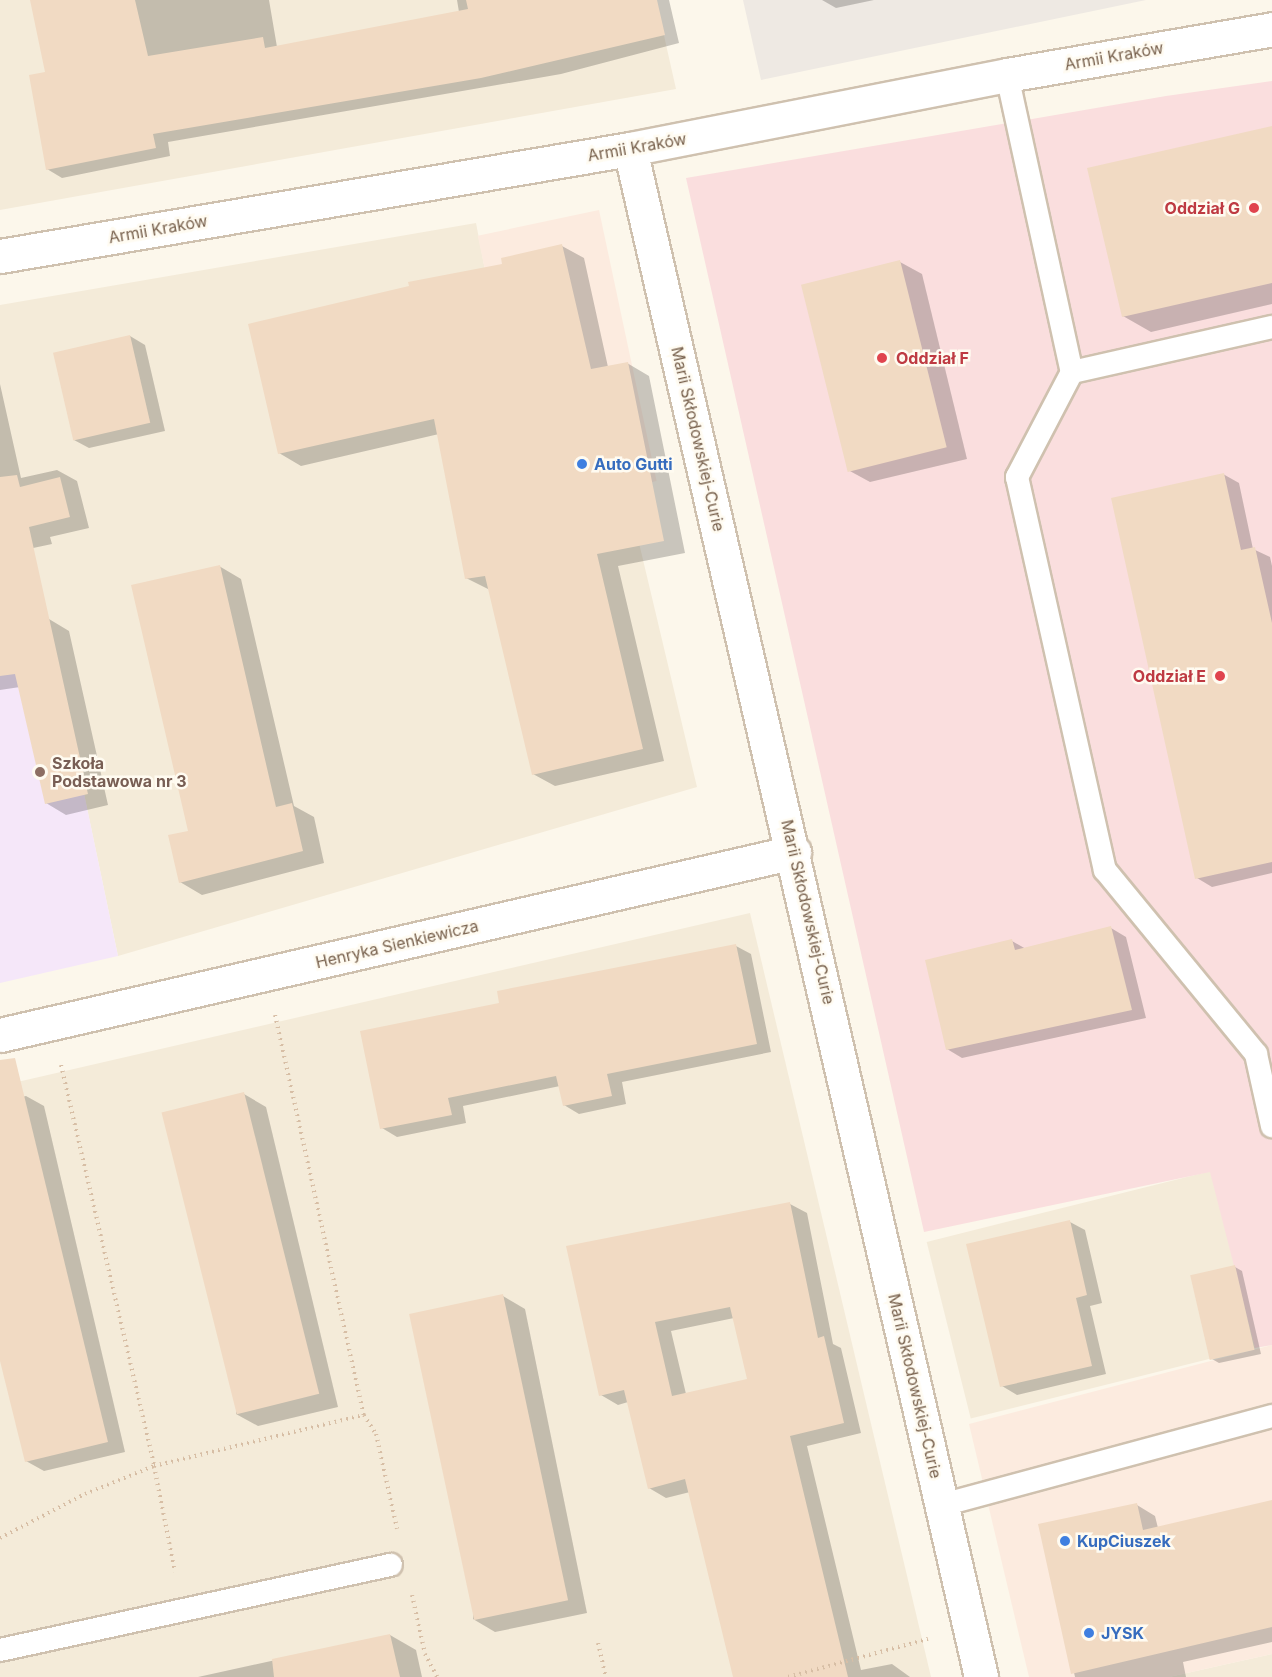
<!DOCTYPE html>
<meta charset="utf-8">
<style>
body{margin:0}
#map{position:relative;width:1272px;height:1677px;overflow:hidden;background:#fcf7eb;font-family:Inter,sans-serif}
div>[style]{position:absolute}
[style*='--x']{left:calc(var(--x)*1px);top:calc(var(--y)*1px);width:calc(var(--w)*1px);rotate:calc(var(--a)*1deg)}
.residential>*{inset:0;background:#f4ebd9;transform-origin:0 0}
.commercial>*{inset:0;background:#fcebdf;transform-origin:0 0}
.industrial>*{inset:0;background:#eee9e3}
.education>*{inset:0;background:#f5e7f9}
.medical>*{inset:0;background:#fadede}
.shadow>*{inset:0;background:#0003}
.building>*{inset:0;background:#f1dac3;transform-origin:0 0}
.path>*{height:4px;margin-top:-2px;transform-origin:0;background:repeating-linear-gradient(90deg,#d7bea5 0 1.5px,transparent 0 6px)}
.roads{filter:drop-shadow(2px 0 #cfc1af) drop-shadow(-2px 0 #cfc1af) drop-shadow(0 2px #cfc1af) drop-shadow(0 -2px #cfc1af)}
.service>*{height:22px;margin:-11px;padding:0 11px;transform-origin:11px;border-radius:11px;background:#fff}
.minor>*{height:33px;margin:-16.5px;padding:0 16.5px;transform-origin:16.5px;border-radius:16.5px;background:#fff}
.dots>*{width:16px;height:16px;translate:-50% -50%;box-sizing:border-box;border:3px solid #fffbf1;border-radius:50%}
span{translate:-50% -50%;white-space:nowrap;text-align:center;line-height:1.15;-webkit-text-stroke:5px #fffbf1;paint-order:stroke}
.street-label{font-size:16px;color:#78614d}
.health-label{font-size:16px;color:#be3a42;font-weight:700}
.right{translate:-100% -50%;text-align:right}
.left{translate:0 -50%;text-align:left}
.shop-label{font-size:16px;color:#366cbe;font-weight:700}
.education-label{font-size:16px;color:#785e54;font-weight:700}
</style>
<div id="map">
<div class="residential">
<div style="clip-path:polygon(0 0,656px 0,676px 89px,0 210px)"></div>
<div style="clip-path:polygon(476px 223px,529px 499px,625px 484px,697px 787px,118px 956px,39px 579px,0 587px,0 305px)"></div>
<div style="clip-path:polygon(750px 913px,931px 1677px,0 1677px,0 1086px)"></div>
<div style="left:1211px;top:1171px;width:182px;height:293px;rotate:76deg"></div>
<div style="clip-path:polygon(1272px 1654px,1272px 1677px,1169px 1677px)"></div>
</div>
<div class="commercial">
<div style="left:599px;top:210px;width:277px;height:124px;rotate:78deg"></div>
<div style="clip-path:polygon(1272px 1345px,1272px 1654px,1169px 1677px,1029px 1677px,969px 1424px)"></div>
</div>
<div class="industrial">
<div style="clip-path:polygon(743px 0,1146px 0,761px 80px)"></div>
</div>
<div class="education">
<div style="clip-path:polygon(39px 578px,118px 956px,0 983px,0 587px)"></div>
</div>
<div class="medical">
<div style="clip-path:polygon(1272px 81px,1272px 1345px,1255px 1348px,1210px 1172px,924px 1232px,686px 178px,1166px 96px)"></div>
</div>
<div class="shadow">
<div style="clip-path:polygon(32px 0,269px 0,277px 47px,459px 12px,457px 0,669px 0,679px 43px,561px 74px,168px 142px,170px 156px,62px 178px,47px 169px,47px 73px)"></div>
<div style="clip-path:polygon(822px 0,874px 0,836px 8px)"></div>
<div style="clip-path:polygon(1272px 128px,1272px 304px,1151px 332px,1123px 316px)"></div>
<div style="clip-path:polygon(562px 246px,584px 258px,608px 367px,627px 363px,649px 376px,685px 553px,618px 566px,664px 761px,555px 786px,533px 774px,490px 590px,466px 578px,439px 434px,301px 466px,279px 453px,504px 265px)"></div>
<div style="clip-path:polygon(900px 262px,922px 274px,967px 459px,870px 482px,848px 470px)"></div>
<div style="clip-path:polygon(130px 336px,145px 345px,165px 431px,89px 448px,74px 440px)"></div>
<div style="clip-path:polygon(0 384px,21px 478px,57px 470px,77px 481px,89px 528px,50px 537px,52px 544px,0 555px)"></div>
<div style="clip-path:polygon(1223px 474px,1239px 483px,1253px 549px,1270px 557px,1272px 566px,1272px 873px,1212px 887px,1197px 878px)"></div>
<div style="clip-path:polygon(219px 566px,241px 579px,294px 806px,314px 817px,324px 863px,202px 895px,180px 882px,190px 832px)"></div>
<div style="clip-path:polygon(49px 619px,69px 631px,108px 805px,66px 815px,46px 803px,20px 687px,0 690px,0 627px)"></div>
<div style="clip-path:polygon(1111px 928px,1126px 937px,1146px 1018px,962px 1058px,947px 1049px,1012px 941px,1026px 949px)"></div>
<div style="clip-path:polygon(736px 946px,751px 954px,771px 1052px,622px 1082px,626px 1104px,579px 1114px,564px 1105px,560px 1086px,463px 1106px,466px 1123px,397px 1137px,382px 1128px,501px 1004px)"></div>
<div style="clip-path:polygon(244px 1094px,266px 1107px,338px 1407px,258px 1426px,236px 1414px)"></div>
<div style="clip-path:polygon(26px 1096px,44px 1106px,125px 1452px,44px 1471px,26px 1461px,0 1354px,0 1102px)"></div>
<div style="clip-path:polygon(evenodd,790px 1204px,807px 1213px,833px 1344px,841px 1348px,861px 1433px,807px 1446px,861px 1670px,892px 1664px,910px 1677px,782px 1677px,690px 1492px,666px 1498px,649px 1488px,628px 1402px,618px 1405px,601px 1395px,568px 1247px,790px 1204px,734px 1318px,749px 1380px,686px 1394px,671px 1331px,734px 1318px)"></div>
<div style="clip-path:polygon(1070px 1222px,1085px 1230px,1102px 1303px,1090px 1306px,1106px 1374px,1017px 1395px,1002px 1386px)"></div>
<div style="clip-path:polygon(1235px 1267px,1242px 1271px,1261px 1354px,1219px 1363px,1212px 1359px)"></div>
<div style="clip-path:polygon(503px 1296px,525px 1309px,587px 1613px,495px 1632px,473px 1619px)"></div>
<div style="clip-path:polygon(1272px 1502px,1272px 1642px,1183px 1662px,1186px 1677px,1075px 1677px,1040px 1526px,1137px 1505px,1155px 1516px,1158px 1528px)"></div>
<div style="clip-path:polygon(390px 1635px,416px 1650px,422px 1677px,198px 1677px)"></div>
</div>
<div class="building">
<div style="clip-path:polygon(30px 0,135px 0,148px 56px,263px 37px,265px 48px,468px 9px,466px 0,657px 0,665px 35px,481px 78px,153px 134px,156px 148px,46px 170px,29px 75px,45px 72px)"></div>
<div style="clip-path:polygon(1272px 126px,1272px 283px,1122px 317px,1087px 168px)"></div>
<div style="clip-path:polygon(562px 244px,591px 369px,628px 362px,664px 541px,597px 554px,643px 749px,532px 775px,485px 576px,465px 579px,434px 419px,278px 454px,248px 324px,409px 286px,408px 282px,502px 264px,501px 258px)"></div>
<div style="left:900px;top:260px;width:193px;height:102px;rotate:76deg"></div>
<div style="left:130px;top:335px;width:90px;height:79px;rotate:77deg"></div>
<div style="clip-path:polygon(1224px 473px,1241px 550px,1255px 547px,1272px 623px,1272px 862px,1195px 879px,1111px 498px)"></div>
<div style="clip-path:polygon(17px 475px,20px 487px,60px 477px,70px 517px,29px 527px,88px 794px,45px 804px,15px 674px,0 676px,0 477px)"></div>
<div style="clip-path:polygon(220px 565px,276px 807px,292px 803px,303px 851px,179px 883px,168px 835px,188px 831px,131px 585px)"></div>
<div style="clip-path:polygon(1111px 926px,1132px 1010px,946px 1050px,925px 960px,1012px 939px,1015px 950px)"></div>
<div style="clip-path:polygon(736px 944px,757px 1044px,607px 1074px,612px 1096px,563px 1106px,556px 1076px,448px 1098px,452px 1115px,380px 1129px,360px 1031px,499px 1003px,497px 991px)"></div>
<div style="clip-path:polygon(15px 1058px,108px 1442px,25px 1462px,0 1361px,0 1060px)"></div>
<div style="left:244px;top:1092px;width:311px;height:85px;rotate:76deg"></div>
<div style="clip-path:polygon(evenodd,790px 1202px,818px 1338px,824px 1336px,844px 1423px,790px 1436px,848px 1677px,733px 1677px,685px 1479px,648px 1489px,624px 1390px,599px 1396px,566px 1246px,790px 1202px,730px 1307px,747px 1379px,672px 1396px,655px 1322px,730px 1307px)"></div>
<div style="clip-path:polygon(1070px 1220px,1087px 1295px,1076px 1298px,1092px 1366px,1000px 1387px,966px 1244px)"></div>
<div style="left:1235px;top:1265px;width:87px;height:46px;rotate:77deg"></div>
<div style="left:503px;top:1294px;width:313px;height:96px;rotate:78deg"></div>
<div style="clip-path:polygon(1272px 1500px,1272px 1627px,1071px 1674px,1038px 1524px,1137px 1503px,1143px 1530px)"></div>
<div style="clip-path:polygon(390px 1634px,400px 1677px,274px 1677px,272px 1659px)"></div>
</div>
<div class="path">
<div style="--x:275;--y:1015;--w:410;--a:77.5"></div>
<div style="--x:364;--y:1415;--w:22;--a:58"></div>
<div style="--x:376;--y:1434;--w:97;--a:77.5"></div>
<div style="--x:61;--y:1065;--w:412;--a:76.9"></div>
<div style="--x:154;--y:1466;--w:108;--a:78.8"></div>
<div style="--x:0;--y:1538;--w:96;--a:-27.4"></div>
<div style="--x:85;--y:1494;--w:74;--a:-22.1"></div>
<div style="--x:154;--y:1466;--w:216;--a:-13.7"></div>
<div style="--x:412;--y:1595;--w:60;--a:77.6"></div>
<div style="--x:425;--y:1654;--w:26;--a:62"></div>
<div style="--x:598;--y:1643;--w:35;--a:77"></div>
<div style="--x:788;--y:1677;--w:145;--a:-15.2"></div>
</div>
<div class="roads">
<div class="service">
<div style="--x:1007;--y:75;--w:304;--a:77.7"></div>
<div style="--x:1272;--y:327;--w:205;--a:167.3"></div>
<div style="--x:1072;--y:372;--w:119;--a:117.6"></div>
<div style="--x:1017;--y:477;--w:403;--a:77.4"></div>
<div style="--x:1105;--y:870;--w:238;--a:50.6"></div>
<div style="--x:1256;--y:1054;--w:74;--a:77.5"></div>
<div style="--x:942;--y:1505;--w:342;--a:-15.1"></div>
<div style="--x:0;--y:1650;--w:400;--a:-12.3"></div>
</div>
<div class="minor">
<div style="--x:630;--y:149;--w:1568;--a:77.06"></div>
<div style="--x:0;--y:256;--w:639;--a:-9.64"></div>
<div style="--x:630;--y:149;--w:384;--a:-11.1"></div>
<div style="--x:1007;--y:75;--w:269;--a:-9.8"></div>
<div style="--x:0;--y:1035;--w:815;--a:-12.98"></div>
</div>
</div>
<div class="dots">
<div style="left:1254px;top:208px;background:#e0444e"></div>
<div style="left:882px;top:358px;background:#e0444e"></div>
<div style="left:582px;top:464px;background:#3f7fe0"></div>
<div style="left:1220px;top:676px;background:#e0444e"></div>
<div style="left:40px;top:772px;background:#8d6e63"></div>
<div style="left:1065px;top:1541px;background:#3f7fe0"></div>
<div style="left:1089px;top:1633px;background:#3f7fe0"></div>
</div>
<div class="street-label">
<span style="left:1114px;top:56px;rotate:-10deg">Armii Kraków</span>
<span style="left:637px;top:147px;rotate:-10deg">Armii Kraków</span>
<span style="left:158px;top:229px;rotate:-10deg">Armii Kraków</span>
<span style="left:698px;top:439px;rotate:77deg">Marii Skłodowskiej-Curie</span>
<span style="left:808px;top:912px;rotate:77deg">Marii Skłodowskiej-Curie</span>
<span style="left:397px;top:944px;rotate:-13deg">Henryka Sienkiewicza</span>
<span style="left:915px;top:1386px;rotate:77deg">Marii Skłodowskiej-Curie</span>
</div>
<div class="health-label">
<span class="right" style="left:1240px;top:208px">Oddział G</span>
<span class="left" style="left:896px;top:358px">Oddział F</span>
<span class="right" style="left:1206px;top:676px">Oddział E</span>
</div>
<div class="shop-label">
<span class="left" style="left:594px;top:464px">Auto Gutti</span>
<span class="left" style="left:1077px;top:1541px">KupCiuszek</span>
<span class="left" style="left:1101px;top:1633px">JYSK</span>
</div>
<div class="education-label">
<span class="left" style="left:52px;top:772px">Szkoła<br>Podstawowa nr 3</span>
</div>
</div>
